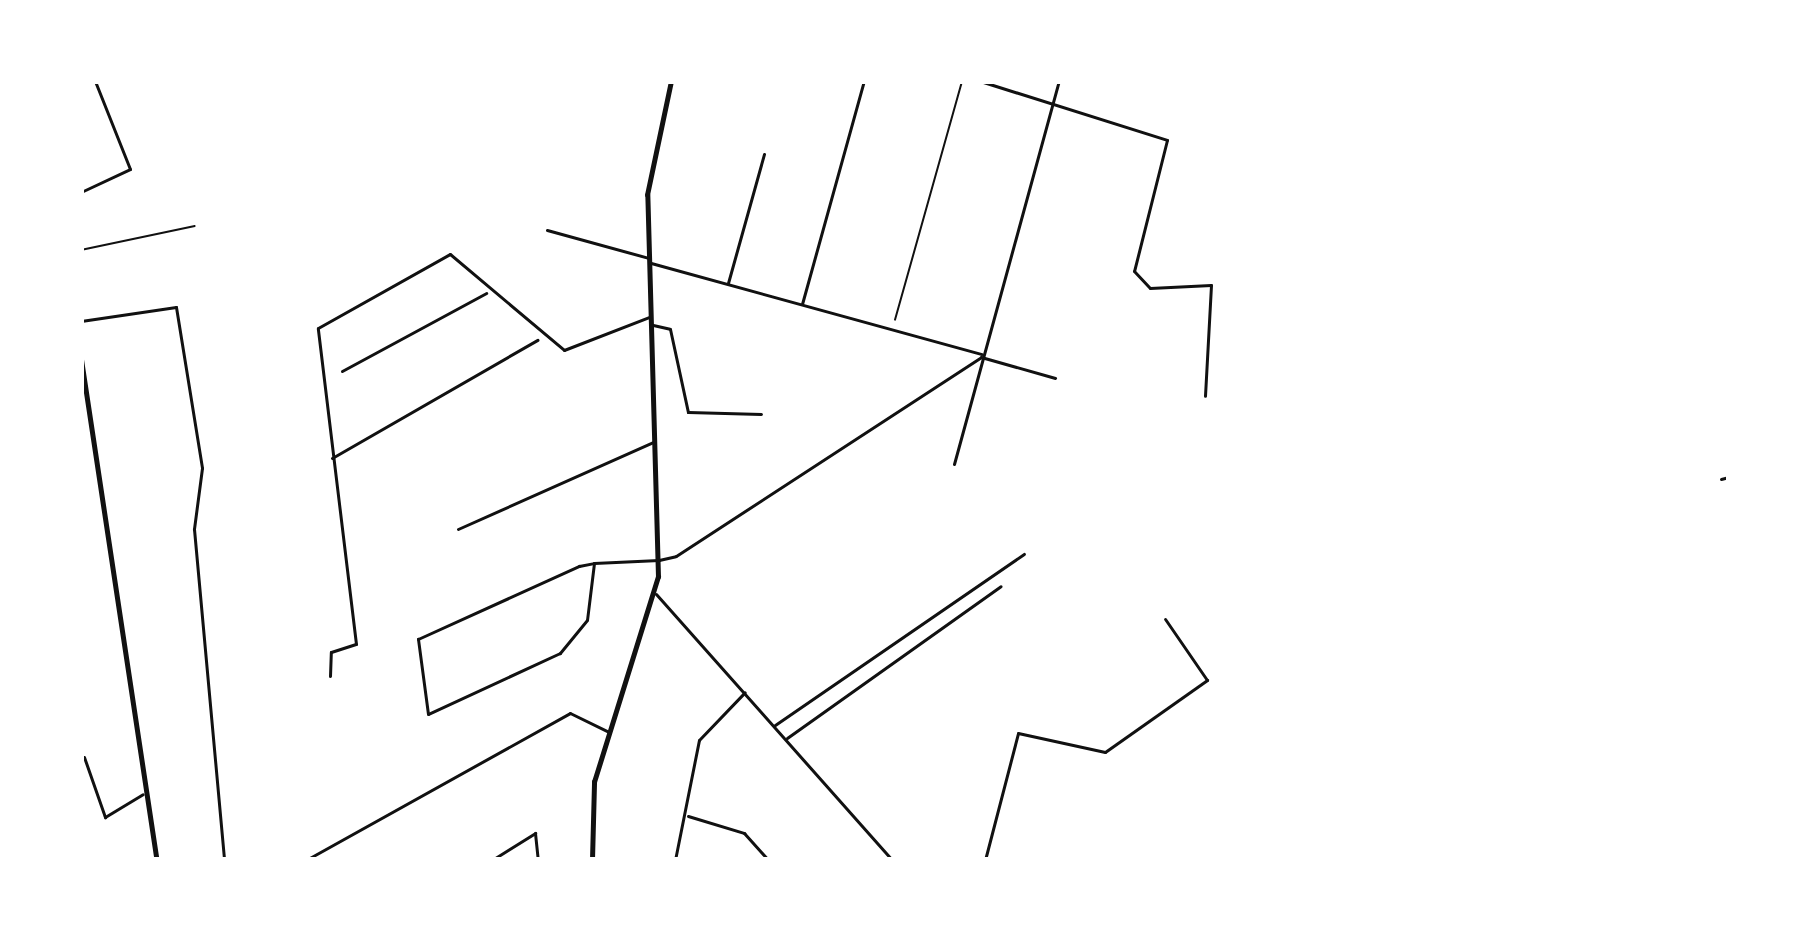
<!DOCTYPE html>
<style>
body{margin:0}
#map{position:relative;width:1810px;height:941px;overflow:hidden;background:#fff;font-family:"DM Sans",sans-serif}
div>[style]{position:absolute}
[style*='--x']{left:calc(var(--x)*1px);top:calc(var(--y)*1px);width:calc(var(--w)*1px);rotate:calc(var(--a)*1deg)}
.path>*{height:1.5px;margin:-0.75px;padding:0 0.75px;transform-origin:0.75px;border-radius:0.75px;background:#111}
.minor>*{height:3px;margin:-1.5px;padding:0 1.5px;transform-origin:1.5px;border-radius:1.5px;background:#111}
.secondary>*{height:4.5px;margin:-2.25px;padding:0 2.25px;transform-origin:2.25px;border-radius:2.25px;background:#111}
.primary>*{height:4.5px;margin:-2.25px;padding:0 2.25px;transform-origin:2.25px;border-radius:2.25px;background:#111}
span{translate:-50% -50%;white-space:nowrap;text-align:center;line-height:1.15;-webkit-text-stroke:12px #fff;paint-order:stroke}
.frame{position:absolute;inset:0;border:84px solid #fff;pointer-events:none}
</style>
<div id="map">
<div class="path">
<div style="--x:81;--y:250;--w:116;--a:-11.9"></div>
<div style="--x:895;--y:320;--w:248;--a:-74.3"></div>
</div>
<div class="minor">
<div style="--x:980;--y:81;--w:196;--a:17.5"></div>
<div style="--x:1167;--y:140;--w:135;--a:104.1"></div>
<div style="--x:1134;--y:271;--w:23;--a:47"></div>
<div style="--x:1150;--y:288;--w:61;--a:-2.8"></div>
<div style="--x:1211;--y:285;--w:111;--a:93.1"></div>
<div style="--x:81;--y:192;--w:54;--a:-25.1"></div>
<div style="--x:130;--y:169;--w:95;--a:-111.7"></div>
<div style="--x:547;--y:230;--w:106;--a:15.4"></div>
<div style="--x:651;--y:263;--w:343;--a:15.4"></div>
<div style="--x:728;--y:283;--w:134;--a:-74.4"></div>
<div style="--x:802;--y:304;--w:231;--a:-74.5"></div>
<div style="--x:81;--y:321;--w:96;--a:-8.4"></div>
<div style="--x:176;--y:307;--w:163;--a:80.8"></div>
<div style="--x:202;--y:468;--w:62;--a:97.5"></div>
<div style="--x:194;--y:529;--w:332;--a:84.8"></div>
<div style="--x:653;--y:325;--w:17;--a:13"></div>
<div style="--x:670;--y:329;--w:85;--a:77.8"></div>
<div style="--x:688;--y:412;--w:73;--a:1.6"></div>
<div style="--x:342;--y:371;--w:164;--a:-28.4"></div>
<div style="--x:332;--y:458;--w:237;--a:-29.9"></div>
<div style="--x:954;--y:464;--w:397;--a:-74.7"></div>
<div style="--x:1721;--y:479;--w:8;--a:-14"></div>
<div style="--x:458;--y:529;--w:214;--a:-24"></div>
<div style="--x:594;--y:563;--w:57;--a:97"></div>
<div style="--x:587;--y:620;--w:43;--a:129.3"></div>
<div style="--x:560;--y:653;--w:145;--a:155.2"></div>
<div style="--x:428;--y:714;--w:76;--a:-97.6"></div>
<div style="--x:418;--y:639;--w:177;--a:-24.4"></div>
<div style="--x:579;--y:566;--w:15;--a:-11"></div>
<div style="--x:594;--y:563;--w:65;--a:-2.6"></div>
<div style="--x:659;--y:560;--w:17;--a:-13"></div>
<div style="--x:676;--y:556;--w:364;--a:-33.1"></div>
<div style="--x:981;--y:357;--w:77;--a:15.8"></div>
<div style="--x:656;--y:594;--w:356;--a:48.4"></div>
<div style="--x:330;--y:676;--w:24;--a:-88"></div>
<div style="--x:331;--y:652;--w:26;--a:-18"></div>
<div style="--x:356;--y:644;--w:318;--a:-96.9"></div>
<div style="--x:318;--y:328;--w:151;--a:-29.3"></div>
<div style="--x:450;--y:254;--w:149;--a:40.1"></div>
<div style="--x:564;--y:350;--w:91;--a:-21.2"></div>
<div style="--x:775;--y:725;--w:302;--a:-34.5"></div>
<div style="--x:787;--y:738;--w:262;--a:-35.4"></div>
<div style="--x:84;--y:757;--w:64;--a:70.7"></div>
<div style="--x:105;--y:817;--w:44;--a:-31.2"></div>
<div style="--x:688;--y:816;--w:59;--a:16.9"></div>
<div style="--x:744;--y:833;--w:36;--a:48"></div>
<div style="--x:306;--y:860;--w:302;--a:-29.1"></div>
<div style="--x:570;--y:713;--w:43;--a:26"></div>
<div style="--x:492;--y:860;--w:51;--a:-32.1"></div>
<div style="--x:535;--y:833;--w:27;--a:84"></div>
<div style="--x:675;--y:860;--w:122;--a:-78.7"></div>
<div style="--x:699;--y:740;--w:66;--a:-46.2"></div>
<div style="--x:985;--y:860;--w:131;--a:-75.4"></div>
<div style="--x:1018;--y:733;--w:89;--a:12.3"></div>
<div style="--x:1105;--y:752;--w:125;--a:-35.2"></div>
<div style="--x:1207;--y:680;--w:74;--a:-124.5"></div>
</div>
<div class="secondary">
<div style="--x:592;--y:860;--w:78;--a:-88.5"></div>
<div style="--x:594;--y:782;--w:215;--a:-72.7"></div>
<div style="--x:658;--y:577;--w:382;--a:-91.6"></div>
<div style="--x:647;--y:195;--w:116;--a:-78.1"></div>
</div>
<div class="primary">
<div style="--x:81;--y:356;--w:510;--a:81.42"></div>
</div>
<div class="frame"></div>
</div>
